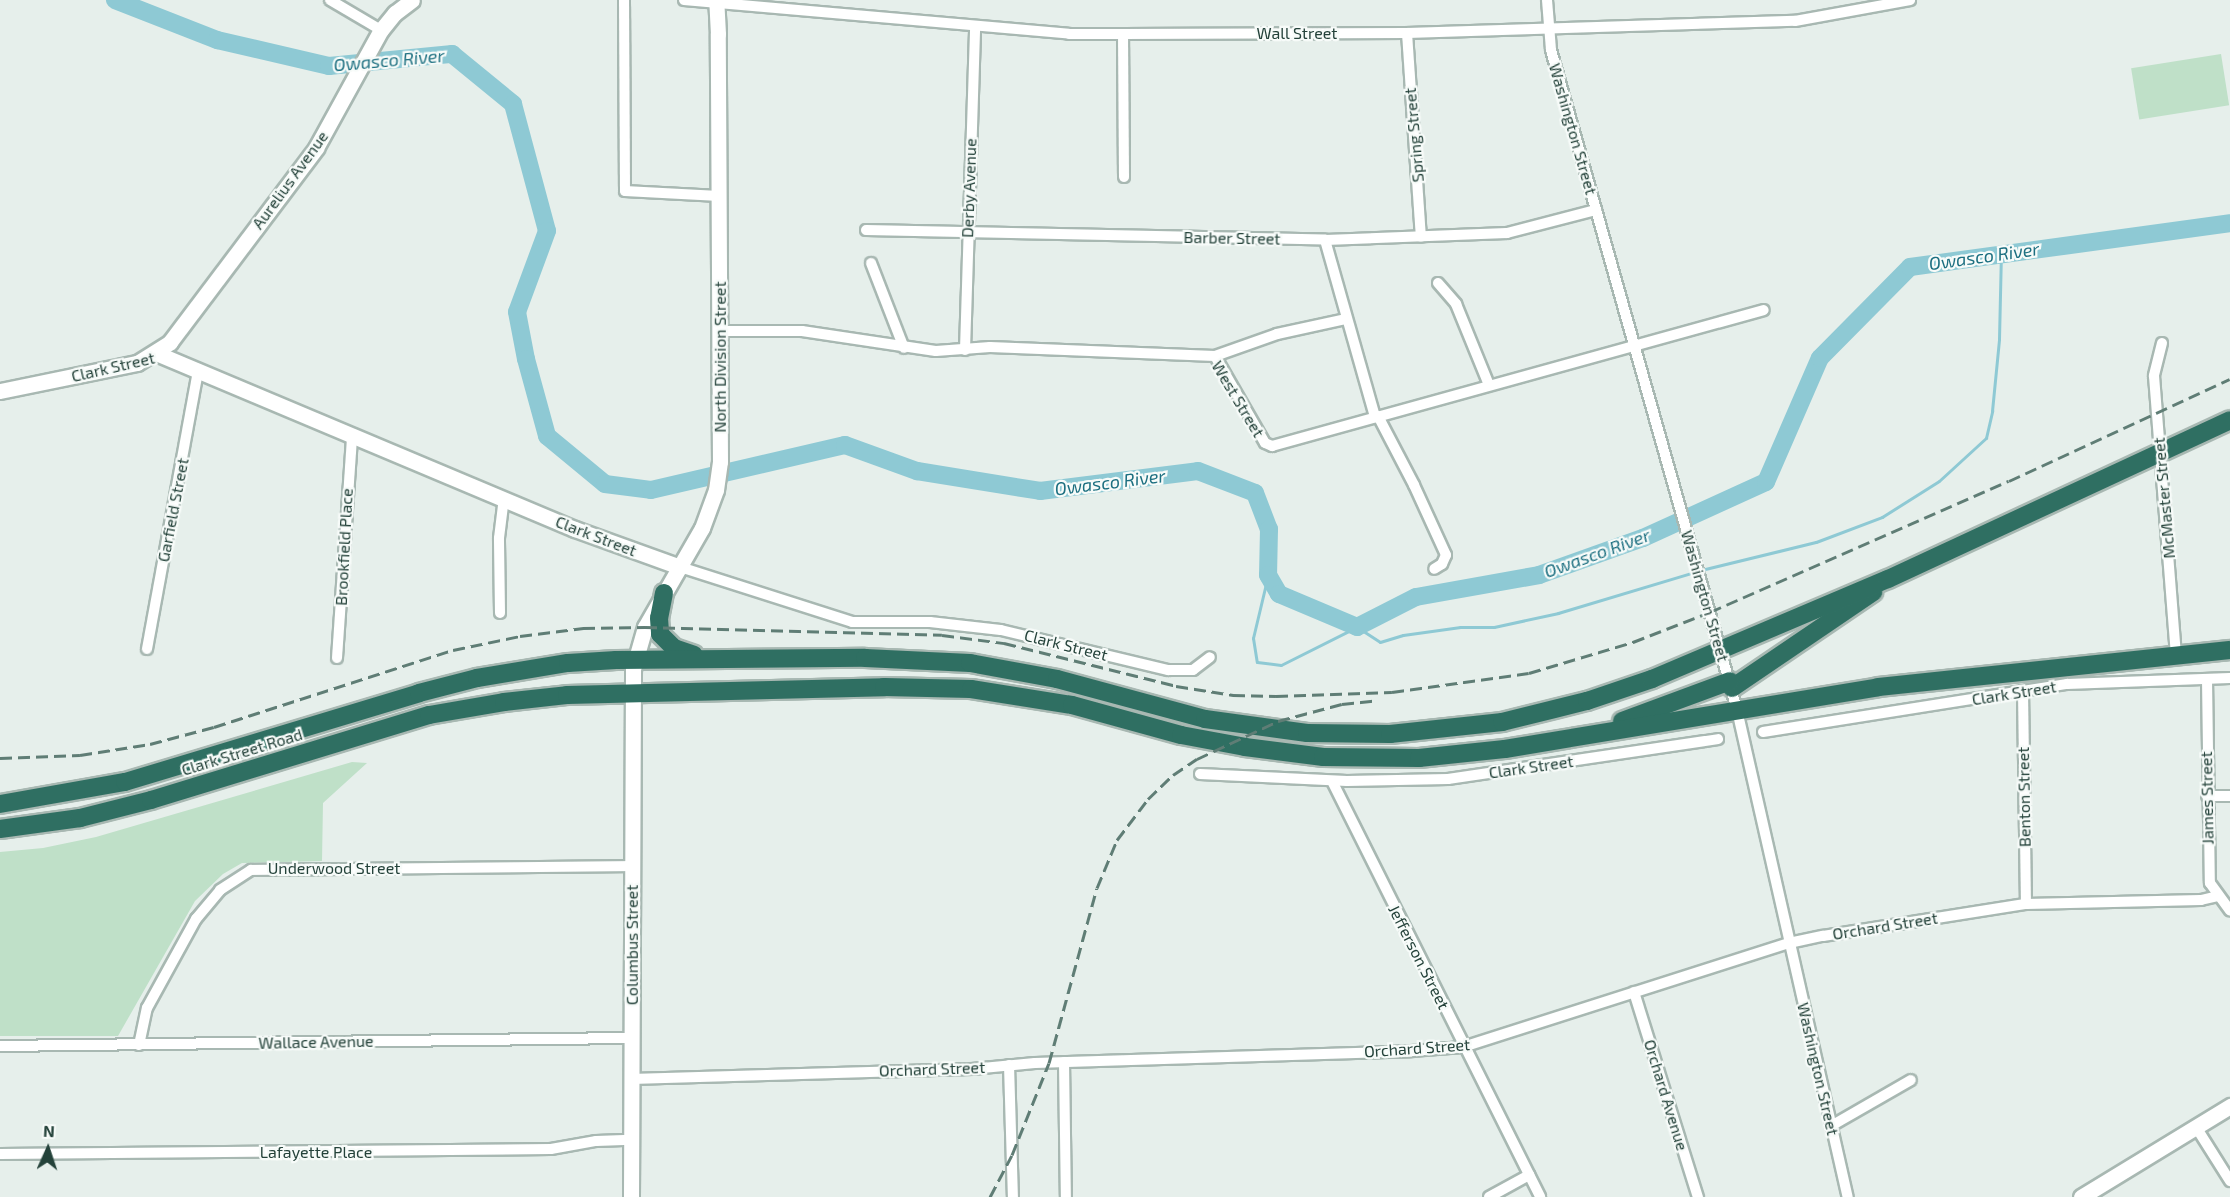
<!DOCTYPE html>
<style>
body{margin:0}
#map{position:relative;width:2230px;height:1197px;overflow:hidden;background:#e6efeb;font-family:"Exo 2",sans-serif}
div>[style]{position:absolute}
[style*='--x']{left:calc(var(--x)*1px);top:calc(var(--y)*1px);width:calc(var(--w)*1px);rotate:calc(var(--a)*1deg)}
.green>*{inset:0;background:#bfe0c8;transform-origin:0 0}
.stream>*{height:3px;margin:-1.5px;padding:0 1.5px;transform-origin:1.5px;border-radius:1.5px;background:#8ec9d4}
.river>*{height:18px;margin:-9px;padding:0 9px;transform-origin:9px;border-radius:9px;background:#8ec9d4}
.roads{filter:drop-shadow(2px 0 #a8b8b2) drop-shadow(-2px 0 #a8b8b2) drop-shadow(0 2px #a8b8b2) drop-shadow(0 -2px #a8b8b2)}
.street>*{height:10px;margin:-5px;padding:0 5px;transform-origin:5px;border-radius:5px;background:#fff}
.secondary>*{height:15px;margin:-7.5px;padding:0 7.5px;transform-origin:7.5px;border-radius:7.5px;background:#fff}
.highway>*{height:18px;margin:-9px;padding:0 9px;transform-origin:9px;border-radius:9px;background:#2f6f62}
.rail>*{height:3px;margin-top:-1.5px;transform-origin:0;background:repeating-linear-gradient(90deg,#5f7d75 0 12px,transparent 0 18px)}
span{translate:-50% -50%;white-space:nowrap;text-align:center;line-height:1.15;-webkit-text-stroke:4.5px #f7fbf9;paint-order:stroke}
.street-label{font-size:16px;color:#24423a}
.water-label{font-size:18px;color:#1c6f80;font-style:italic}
.north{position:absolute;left:18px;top:1119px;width:60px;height:60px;-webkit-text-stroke:4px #f7fbf9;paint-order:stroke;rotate:3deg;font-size:16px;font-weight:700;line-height:24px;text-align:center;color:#24423a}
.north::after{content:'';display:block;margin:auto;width:21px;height:27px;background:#24423a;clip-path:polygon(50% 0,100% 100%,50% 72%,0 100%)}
</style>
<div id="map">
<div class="green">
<div style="left:2221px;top:54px;width:52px;height:91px;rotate:81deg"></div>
<div style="clip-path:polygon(352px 762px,367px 763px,323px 803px,322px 861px,242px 863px,223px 874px,195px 901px,118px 1036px,0 1036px,0 852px,43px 848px,96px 837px)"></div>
</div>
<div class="stream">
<div style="--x:1701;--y:570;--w:118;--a:-13.7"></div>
<div style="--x:1816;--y:542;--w:71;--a:-20.7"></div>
<div style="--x:1882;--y:517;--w:67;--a:-32.3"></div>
<div style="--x:1939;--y:481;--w:64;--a:-42.5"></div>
<div style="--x:1986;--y:438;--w:28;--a:-77"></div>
<div style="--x:1992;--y:411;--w:72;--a:-84.4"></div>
<div style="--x:1999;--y:339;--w:85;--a:-88.7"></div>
<div style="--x:1268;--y:575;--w:65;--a:103.4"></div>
<div style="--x:1253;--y:638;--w:24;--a:81"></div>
<div style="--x:1257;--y:662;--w:24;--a:7"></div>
<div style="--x:1281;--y:665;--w:85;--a:-26.6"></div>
<div style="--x:1357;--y:627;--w:27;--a:33"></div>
<div style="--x:1380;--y:642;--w:24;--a:-17"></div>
<div style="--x:1403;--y:635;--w:58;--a:-8"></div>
<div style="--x:1460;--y:627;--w:34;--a:0"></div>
<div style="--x:1494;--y:627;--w:66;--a:-12.3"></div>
<div style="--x:1558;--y:613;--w:143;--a:-16.7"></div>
</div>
<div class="river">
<div style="--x:115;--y:0;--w:110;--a:21.4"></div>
<div style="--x:217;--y:40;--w:115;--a:13.1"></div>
<div style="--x:329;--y:66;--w:124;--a:-5.6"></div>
<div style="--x:452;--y:54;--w:79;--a:39.3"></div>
<div style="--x:513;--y:104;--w:131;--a:75"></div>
<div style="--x:547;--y:231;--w:86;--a:110.3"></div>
<div style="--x:517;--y:312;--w:48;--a:79.2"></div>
<div style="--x:526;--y:359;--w:80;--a:74.7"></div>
<div style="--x:547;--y:436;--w:75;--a:39.6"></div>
<div style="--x:605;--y:484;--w:46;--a:7.4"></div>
<div style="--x:651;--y:490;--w:199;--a:-13.1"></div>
<div style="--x:845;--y:445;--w:77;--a:19.9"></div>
<div style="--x:917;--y:471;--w:125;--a:9.2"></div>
<div style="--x:1040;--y:491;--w:159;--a:-7.2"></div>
<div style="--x:1198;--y:471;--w:61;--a:21.1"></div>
<div style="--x:1255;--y:493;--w:39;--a:69"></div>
<div style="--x:1269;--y:529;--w:46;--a:91.2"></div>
<div style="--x:1268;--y:575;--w:22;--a:60"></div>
<div style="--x:1279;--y:594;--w:85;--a:22.9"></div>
<div style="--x:1357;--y:627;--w:66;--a:-27"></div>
<div style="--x:1416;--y:597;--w:125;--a:-10.1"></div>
<div style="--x:1539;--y:575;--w:110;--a:-19.6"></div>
<div style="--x:1643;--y:538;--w:135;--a:-24.5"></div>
<div style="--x:1766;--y:482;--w:135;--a:-66.5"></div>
<div style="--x:1820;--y:358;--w:128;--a:-45.3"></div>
<div style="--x:1910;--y:267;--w:323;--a:-7.8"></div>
</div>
<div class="roads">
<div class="street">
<div style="--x:330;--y:0;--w:59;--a:30.5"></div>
<div style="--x:624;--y:0;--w:191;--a:89.7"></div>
<div style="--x:625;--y:191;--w:94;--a:3"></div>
<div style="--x:684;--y:0;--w:386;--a:5"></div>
<div style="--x:1069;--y:34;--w:54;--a:0"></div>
<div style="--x:1123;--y:34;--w:284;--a:-0.2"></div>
<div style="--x:1407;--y:33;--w:388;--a:-1.8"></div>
<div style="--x:1795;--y:21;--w:117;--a:-10.3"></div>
<div style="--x:1547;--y:0;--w:50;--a:85.4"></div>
<div style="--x:1551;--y:50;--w:686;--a:74.26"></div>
<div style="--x:1737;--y:710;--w:499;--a:77.2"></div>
<div style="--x:1407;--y:33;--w:204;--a:86.1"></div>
<div style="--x:1123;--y:34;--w:143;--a:89.6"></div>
<div style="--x:866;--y:230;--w:459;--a:1.2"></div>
<div style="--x:1325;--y:240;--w:182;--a:-2.2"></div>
<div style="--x:1507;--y:233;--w:92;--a:-14.5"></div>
<div style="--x:1325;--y:240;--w:184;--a:74.2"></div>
<div style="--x:871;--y:263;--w:91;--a:68.8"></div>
<div style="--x:1438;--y:283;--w:28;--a:49"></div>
<div style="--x:1456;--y:304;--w:87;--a:67.8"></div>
<div style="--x:720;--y:331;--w:82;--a:0"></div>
<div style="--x:802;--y:331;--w:135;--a:8.5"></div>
<div style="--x:936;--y:351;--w:54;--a:-4.2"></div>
<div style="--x:990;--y:347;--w:225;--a:2.3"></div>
<div style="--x:1215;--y:356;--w:100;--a:60.1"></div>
<div style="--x:1265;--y:443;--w:8;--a:23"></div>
<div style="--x:1272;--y:446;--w:510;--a:-15.45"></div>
<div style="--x:2162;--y:343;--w:34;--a:104"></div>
<div style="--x:2154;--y:376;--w:279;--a:85.5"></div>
<div style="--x:965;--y:350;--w:324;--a:-88.2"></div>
<div style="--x:1215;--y:356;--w:66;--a:-19.5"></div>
<div style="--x:1277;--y:334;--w:71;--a:-12.3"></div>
<div style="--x:1378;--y:416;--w:78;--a:62.4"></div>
<div style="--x:1414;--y:485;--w:77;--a:65.4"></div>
<div style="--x:1446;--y:555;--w:10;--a:114"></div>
<div style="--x:1442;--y:564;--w:9;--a:148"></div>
<div style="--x:680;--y:567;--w:181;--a:17.7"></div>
<div style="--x:852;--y:622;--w:78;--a:0"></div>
<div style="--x:930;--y:622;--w:71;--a:6.4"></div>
<div style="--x:1001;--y:630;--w:172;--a:13.5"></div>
<div style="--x:1168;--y:670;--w:25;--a:0"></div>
<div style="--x:1193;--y:670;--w:21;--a:-37"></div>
<div style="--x:500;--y:613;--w:75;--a:-90.8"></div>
<div style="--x:499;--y:538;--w:38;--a:-83"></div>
<div style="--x:147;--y:649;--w:283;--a:-79.6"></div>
<div style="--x:337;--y:658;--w:223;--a:-86.1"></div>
<div style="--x:2207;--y:679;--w:204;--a:89.2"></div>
<div style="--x:2210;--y:883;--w:34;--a:54"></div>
<div style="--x:2023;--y:691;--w:213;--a:89.2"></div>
<div style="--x:1763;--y:732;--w:308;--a:-9"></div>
<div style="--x:2067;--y:684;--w:163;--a:-2.1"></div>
<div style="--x:1200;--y:774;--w:147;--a:2.7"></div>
<div style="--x:1347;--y:781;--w:101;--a:-1.1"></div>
<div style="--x:1448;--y:779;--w:273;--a:-8.4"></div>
<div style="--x:1332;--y:781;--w:465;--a:63.4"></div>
<div style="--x:2207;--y:796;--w:23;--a:0"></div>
<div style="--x:1634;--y:992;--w:215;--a:72.7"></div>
<div style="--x:139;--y:1045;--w:38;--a:-78"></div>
<div style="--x:147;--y:1008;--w:102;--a:-61.2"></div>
<div style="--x:196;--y:919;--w:38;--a:-50"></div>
<div style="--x:220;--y:890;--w:37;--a:-33"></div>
<div style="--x:251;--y:870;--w:381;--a:-0.6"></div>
<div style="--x:0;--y:1046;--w:631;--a:-0.73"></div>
<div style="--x:1064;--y:1062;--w:135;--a:89.2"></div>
<div style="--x:1009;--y:1065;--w:132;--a:88.3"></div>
<div style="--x:631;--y:1079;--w:341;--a:-1.7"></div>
<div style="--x:972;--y:1069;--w:63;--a:-5.4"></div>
<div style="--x:1035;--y:1063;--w:377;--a:-1.8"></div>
<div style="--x:1412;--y:1051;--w:51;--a:-4.5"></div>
<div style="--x:1463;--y:1047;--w:342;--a:-17.7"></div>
<div style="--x:1789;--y:943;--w:35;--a:-12"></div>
<div style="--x:1823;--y:936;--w:206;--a:-9"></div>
<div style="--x:2026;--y:904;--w:175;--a:-1.3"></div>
<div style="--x:2201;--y:900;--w:18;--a:-13"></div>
<div style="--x:1831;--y:1126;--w:92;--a:-29.9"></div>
<div style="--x:2196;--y:1127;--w:64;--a:57.8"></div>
<div style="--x:0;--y:1154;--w:551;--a:-0.52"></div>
<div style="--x:551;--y:1149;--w:46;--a:-10.1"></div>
<div style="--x:596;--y:1141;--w:35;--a:-2"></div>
<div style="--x:1489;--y:1197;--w:46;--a:-28.8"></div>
</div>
<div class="secondary">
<div style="--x:156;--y:353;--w:454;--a:22.8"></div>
<div style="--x:575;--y:529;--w:112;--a:19.9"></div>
<div style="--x:0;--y:391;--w:140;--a:-11.6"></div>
<div style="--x:137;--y:363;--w:39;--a:-32"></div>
<div style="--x:170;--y:342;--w:243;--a:-53"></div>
<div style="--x:316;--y:148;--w:135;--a:-61.2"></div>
<div style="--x:381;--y:30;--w:22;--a:-51"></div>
<div style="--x:395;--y:13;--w:21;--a:-37"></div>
<div style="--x:631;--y:1197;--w:528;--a:-89.78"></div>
<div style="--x:633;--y:669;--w:44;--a:-74.1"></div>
<div style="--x:645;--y:627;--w:114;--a:-60.1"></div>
<div style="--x:702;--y:528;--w:40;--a:-69.8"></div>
<div style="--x:716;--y:490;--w:28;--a:-82"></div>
<div style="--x:720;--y:462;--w:428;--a:-90.3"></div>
<div style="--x:718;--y:34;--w:34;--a:-93"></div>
<div style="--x:2081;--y:1197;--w:175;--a:-31.4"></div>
</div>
<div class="highway">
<div style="--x:664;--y:593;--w:25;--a:101"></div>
<div style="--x:659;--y:618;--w:16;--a:86"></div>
<div style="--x:660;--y:634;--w:20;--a:45"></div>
<div style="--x:674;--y:648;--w:21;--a:19"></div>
<div style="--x:1732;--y:688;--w:171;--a:-34.2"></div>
<div style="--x:1622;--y:721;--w:115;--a:-20.3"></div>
<div style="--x:0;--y:804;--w:127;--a:-10"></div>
<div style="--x:125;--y:782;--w:307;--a:-16.8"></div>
<div style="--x:419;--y:693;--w:60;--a:-14.5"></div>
<div style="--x:477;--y:678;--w:92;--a:-9.4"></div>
<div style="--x:568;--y:663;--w:48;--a:-3.6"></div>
<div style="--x:616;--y:660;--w:249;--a:-0.5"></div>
<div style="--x:865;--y:658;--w:105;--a:2.7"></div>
<div style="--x:970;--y:663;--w:88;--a:10.4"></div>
<div style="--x:1057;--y:679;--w:153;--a:15.1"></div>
<div style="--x:1205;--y:719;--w:103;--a:7.8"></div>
<div style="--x:1307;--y:733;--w:83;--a:0.7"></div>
<div style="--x:1390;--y:734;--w:113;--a:-6.1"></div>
<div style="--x:1502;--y:722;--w:88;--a:-13.9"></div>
<div style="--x:1587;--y:701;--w:69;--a:-18.7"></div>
<div style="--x:1652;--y:679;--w:256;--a:-23"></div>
<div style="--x:1888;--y:579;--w:377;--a:-24.9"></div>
<div style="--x:0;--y:829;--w:81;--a:-7.8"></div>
<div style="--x:80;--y:818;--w:73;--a:-14.2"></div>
<div style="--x:151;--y:800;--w:291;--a:-17"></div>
<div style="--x:429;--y:715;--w:76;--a:-9.8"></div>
<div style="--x:504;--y:702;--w:63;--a:-6.3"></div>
<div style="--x:567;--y:695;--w:317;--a:-1.4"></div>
<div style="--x:884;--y:687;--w:87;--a:1.3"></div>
<div style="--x:971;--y:689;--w:102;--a:9"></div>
<div style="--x:1072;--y:705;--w:113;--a:15.4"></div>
<div style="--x:1181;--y:735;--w:65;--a:10.6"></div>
<div style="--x:1245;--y:747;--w:79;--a:7.3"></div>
<div style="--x:1323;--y:757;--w:96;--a:0.6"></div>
<div style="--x:1419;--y:758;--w:86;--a:-6"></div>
<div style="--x:1505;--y:749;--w:378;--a:-9.4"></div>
<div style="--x:1878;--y:687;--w:354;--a:-6"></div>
</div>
</div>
<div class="rail">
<div style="--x:0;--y:758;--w:80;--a:-2.1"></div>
<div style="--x:80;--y:755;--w:71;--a:-8.9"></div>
<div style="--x:150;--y:744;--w:66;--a:-14.9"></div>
<div style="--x:214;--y:727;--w:251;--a:-17.9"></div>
<div style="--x:453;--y:650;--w:68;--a:-11.8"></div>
<div style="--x:520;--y:636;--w:64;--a:-7.2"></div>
<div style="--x:583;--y:628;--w:62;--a:-0.9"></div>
<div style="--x:645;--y:627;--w:297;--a:1.5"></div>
<div style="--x:942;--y:635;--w:63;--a:7.4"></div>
<div style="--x:1004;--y:643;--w:177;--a:14"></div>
<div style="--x:1176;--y:686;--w:58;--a:9"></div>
<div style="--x:1233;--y:695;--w:43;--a:1.3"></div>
<div style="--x:1276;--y:696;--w:116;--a:-2"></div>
<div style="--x:1392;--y:692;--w:138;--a:-7.9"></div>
<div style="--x:1529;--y:673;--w:109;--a:-16.6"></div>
<div style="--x:1633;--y:642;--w:83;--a:-21.3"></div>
<div style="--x:1710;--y:612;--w:326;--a:-23.7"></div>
<div style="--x:2009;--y:481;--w:243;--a:-24.8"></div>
<div style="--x:990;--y:1197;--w:47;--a:-62.4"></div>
<div style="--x:1012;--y:1155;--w:99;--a:-68.1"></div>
<div style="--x:1049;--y:1063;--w:181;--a:-74.7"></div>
<div style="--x:1097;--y:888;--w:52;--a:-67.4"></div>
<div style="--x:1117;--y:840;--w:51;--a:-52.9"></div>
<div style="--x:1148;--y:799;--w:35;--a:-44"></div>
<div style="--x:1173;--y:775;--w:29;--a:-34"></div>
<div style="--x:1197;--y:759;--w:89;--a:-25.1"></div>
<div style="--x:1278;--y:721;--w:66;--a:-14.9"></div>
<div style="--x:1342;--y:704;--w:36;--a:-6"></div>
</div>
<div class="street-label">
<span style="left:1297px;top:33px">Wall Street</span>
<span style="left:1573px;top:129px;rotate:74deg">Washington Street</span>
<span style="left:1414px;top:135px;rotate:-95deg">Spring Street</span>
<span style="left:290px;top:180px;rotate:-54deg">Aurelius Avenue</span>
<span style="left:969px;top:188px;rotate:-88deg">Derby Avenue</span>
<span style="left:1232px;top:238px;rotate:1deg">Barber Street</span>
<span style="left:720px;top:357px;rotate:-90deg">North Division Street</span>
<span style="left:113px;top:367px;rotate:-13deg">Clark Street</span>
<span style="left:1238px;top:399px;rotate:59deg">West Street</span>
<span style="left:2164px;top:498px;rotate:-95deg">McMaster Street</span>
<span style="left:173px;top:510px;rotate:-79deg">Garfield Street</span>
<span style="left:596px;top:536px;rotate:21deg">Clark Street</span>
<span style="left:344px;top:547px;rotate:-87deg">Brookfield Place</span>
<span style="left:1705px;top:596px;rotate:74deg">Washington Street</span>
<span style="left:1066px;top:645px;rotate:14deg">Clark Street</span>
<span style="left:2014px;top:693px;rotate:-9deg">Clark Street</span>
<span style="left:242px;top:752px;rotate:-17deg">Clark Street Road</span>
<span style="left:1531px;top:767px;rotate:-8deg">Clark Street</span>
<span style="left:2024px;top:797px;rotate:-91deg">Benton Street</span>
<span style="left:2207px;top:798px;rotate:-91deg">James Street</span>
<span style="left:334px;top:868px">Underwood Street</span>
<span style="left:1885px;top:926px;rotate:-9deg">Orchard Street</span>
<span style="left:632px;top:945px;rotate:-90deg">Columbus Street</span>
<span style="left:1419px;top:957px;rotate:63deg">Jefferson Street</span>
<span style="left:316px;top:1042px;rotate:-1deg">Wallace Avenue</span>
<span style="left:1417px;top:1048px;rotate:-4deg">Orchard Street</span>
<span style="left:932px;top:1069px;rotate:-2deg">Orchard Street</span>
<span style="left:1818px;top:1069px;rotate:77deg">Washington Street</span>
<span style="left:1666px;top:1095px;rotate:73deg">Orchard Avenue</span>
<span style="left:316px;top:1152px">Lafayette Place</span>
</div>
<div class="water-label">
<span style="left:389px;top:60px;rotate:-5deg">Owasco River</span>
<span style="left:1984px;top:256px;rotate:-8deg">Owasco River</span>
<span style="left:1110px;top:482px;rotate:-7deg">Owasco River</span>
<span style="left:1597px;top:553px;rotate:-20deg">Owasco River</span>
</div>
<div class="north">N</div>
</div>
